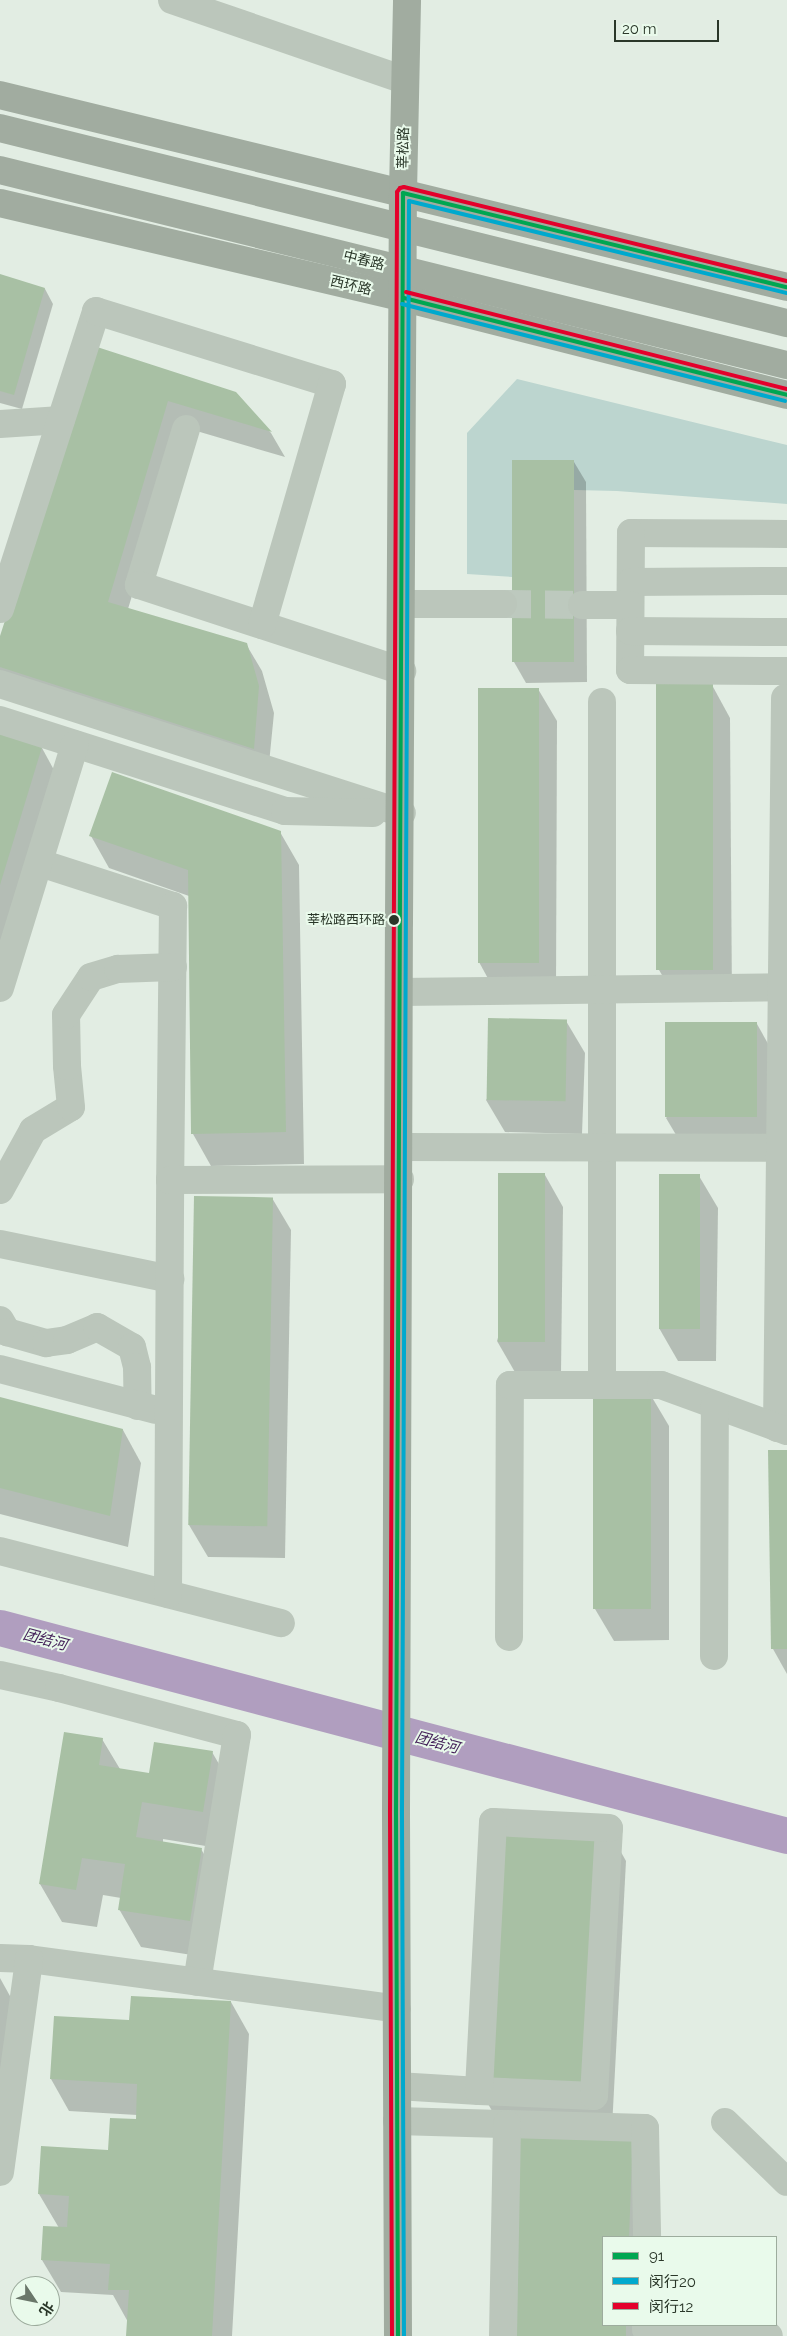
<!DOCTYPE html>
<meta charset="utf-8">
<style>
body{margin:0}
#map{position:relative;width:787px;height:2336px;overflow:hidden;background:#e2ede3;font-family:Raleway,"Noto Sans SC",sans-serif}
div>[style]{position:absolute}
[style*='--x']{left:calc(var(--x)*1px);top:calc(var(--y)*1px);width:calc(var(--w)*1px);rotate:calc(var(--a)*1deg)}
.green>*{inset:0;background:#bcd5cf}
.shadow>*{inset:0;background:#0003}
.canal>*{height:36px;margin:-18px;padding:0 18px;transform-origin:18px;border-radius:18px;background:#b09ebf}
.building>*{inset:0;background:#a8c0a4;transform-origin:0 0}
.minor-tunnel>*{height:28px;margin-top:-14px;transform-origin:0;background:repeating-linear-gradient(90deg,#bdc9be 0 28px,transparent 0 42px)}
.minor>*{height:28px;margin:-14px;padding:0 14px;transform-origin:14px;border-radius:14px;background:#bbc6bb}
.major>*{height:28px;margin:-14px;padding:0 14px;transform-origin:14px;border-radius:14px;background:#a1aca0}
.major-bridge>*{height:28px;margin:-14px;padding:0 14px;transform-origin:14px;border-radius:14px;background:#a1aca0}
.bus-1>*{height:4px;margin:-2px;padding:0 2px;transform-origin:2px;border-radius:2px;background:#00a651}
.bus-2>*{height:4px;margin:-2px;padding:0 2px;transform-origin:2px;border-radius:2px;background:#00a9ce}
.bus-3>*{height:4px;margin:-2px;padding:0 2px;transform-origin:2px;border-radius:2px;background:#e4002b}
.dots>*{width:14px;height:14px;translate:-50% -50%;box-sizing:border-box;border:2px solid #e9faeb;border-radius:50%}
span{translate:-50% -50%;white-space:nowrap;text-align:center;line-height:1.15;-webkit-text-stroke:4px #e9faeb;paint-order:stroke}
.bus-label{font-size:13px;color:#2a3729}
.right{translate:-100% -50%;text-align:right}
.street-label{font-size:14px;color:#2a3729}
.water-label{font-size:15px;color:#431f58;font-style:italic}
.legend{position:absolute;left:602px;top:2236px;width:175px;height:90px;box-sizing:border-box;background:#e9faeb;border:1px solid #9dac9d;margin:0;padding:6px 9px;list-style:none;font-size:15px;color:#2a3729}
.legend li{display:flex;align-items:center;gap:10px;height:25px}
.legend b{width:25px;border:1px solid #9dac9d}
.north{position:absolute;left:10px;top:2276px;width:50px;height:50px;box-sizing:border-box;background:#e9faeb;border:1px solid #9dac9d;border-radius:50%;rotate:124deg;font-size:14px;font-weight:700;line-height:20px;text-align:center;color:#2a3729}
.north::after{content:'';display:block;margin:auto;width:18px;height:22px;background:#6a776a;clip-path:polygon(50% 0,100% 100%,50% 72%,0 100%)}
.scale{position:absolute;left:614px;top:20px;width:105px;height:22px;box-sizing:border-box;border:2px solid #2a3729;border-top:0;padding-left:6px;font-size:15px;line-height:18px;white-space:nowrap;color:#2a3729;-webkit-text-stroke:4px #e9faeb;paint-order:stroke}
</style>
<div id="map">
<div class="green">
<div style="clip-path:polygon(517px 379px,787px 445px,787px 504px,617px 491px,574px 490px,574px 460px,512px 461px,512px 577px,467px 574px,467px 433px)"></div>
</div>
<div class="shadow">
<div style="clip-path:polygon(0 276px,45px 289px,53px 304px,22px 409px,0 403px)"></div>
<div style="clip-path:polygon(95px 348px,235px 393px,271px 433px,285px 457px,183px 427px,128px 609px,246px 644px,262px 671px,274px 713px,268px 774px,0 677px,0 640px)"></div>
<div style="clip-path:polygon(574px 462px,586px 482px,587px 682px,526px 683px,514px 662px)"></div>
<div style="clip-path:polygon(712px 685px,730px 718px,732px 1002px,678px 1002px,659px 970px)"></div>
<div style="clip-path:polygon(538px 689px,557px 721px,556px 994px,497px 995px,479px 962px)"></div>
<div style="clip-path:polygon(0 736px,42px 748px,60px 781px,0 945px)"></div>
<div style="clip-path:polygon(280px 832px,299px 865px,304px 1164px,211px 1166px,193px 1134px,189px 896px,109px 868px,91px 836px)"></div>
<div style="clip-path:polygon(566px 1021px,585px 1053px,582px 1134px,505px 1132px,486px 1100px)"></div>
<div style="clip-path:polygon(757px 1024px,775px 1056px,775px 1149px,685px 1150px,666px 1118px)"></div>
<div style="clip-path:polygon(545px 1175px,563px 1207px,561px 1374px,516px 1374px,497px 1341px)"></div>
<div style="clip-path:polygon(699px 1176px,718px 1208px,716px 1361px,678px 1361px,659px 1328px)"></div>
<div style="clip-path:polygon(272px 1198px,291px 1230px,285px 1558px,208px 1557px,189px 1525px)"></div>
<div style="clip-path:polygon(650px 1394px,669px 1426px,669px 1640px,614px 1641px,595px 1609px)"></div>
<div style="clip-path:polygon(0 1399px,123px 1430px,141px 1463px,128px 1547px,0 1514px)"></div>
<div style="clip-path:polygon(787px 1451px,787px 1674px,773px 1649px)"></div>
<div style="clip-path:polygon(102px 1739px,120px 1769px,150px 1774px,212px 1752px,234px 1790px,224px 1849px,163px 1839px,163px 1843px,201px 1849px,223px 1887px,211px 1958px,141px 1947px,119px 1909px,121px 1898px,103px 1895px,97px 1927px,62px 1922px,40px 1884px)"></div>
<div style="clip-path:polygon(608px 1829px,626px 1861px,612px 2128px,499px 2123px,480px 2090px)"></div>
<div style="clip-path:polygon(0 1978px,15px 2005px,0 2105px)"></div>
<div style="clip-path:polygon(231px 2002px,249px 2034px,232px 2336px,128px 2336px,128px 2322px,113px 2295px,61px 2292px,42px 2260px,44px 2227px,59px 2228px,39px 2194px,109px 2151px,137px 2120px,137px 2115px,69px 2111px,51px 2079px,131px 2021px)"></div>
<div style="clip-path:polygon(632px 2135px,644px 2237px,603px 2237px,603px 2325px,641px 2325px,641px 2336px,514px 2336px)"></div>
</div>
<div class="canal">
<div style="--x:0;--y:1628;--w:814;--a:14.8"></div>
</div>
<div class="building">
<div style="clip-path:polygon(0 274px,45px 288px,14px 395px,0 391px)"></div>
<div style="clip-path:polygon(94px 346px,236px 392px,272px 432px,168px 401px,108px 602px,247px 643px,259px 686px,254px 749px,0 667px,0 636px)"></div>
<div style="left:574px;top:460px;width:202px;height:62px;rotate:90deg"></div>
<div style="left:713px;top:684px;width:286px;height:57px;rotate:90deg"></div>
<div style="left:478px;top:688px;width:61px;height:275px"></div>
<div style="clip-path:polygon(0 734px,42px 747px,0 885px)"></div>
<div style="clip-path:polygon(112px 772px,281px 831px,286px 1132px,191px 1134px,188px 870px,89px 836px)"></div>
<div style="left:488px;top:1018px;width:79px;height:82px;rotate:1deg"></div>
<div style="left:757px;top:1022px;width:95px;height:92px;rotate:90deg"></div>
<div style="left:498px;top:1173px;width:47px;height:169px"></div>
<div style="left:659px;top:1174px;width:41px;height:155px"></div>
<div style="left:194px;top:1196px;width:79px;height:329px;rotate:1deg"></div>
<div style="left:593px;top:1393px;width:58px;height:216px"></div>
<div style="clip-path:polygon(0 1397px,123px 1429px,110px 1516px,0 1488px)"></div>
<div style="clip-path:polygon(768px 1450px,787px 1450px,787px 1649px,771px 1649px)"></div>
<div style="clip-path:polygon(64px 1732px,103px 1738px,99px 1765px,149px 1773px,154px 1742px,213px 1751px,203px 1812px,142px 1802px,136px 1837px,202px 1848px,190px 1921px,118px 1910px,125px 1864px,82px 1858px,76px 1890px,39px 1884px)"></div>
<div style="left:493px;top:1822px;width:116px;height:269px;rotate:3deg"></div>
<div style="clip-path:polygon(131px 1996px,231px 2001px,212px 2336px,126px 2336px,129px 2290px,108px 2290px,110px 2264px,41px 2260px,43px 2226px,67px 2227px,69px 2196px,38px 2194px,41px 2146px,108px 2150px,110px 2118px,136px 2119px,137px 2084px,50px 2079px,54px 2016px,129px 2020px)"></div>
<div style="clip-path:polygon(520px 2130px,633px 2133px,629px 2237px,603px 2237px,603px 2325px,626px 2325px,626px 2336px,512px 2336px)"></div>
</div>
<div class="minor-tunnel">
<div style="--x:503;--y:604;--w:79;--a:0.7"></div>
</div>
<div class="minor">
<div style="--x:172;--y:0;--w:245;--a:19"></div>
<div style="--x:0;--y:424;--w:61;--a:-3.8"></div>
<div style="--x:186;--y:429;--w:163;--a:106.8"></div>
<div style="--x:139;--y:585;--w:277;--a:18.1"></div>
<div style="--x:787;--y:534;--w:156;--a:-179.6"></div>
<div style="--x:631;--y:533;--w:137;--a:90.4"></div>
<div style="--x:630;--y:670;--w:157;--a:0.4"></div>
<div style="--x:631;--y:582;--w:156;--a:-0.4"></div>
<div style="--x:402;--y:604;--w:101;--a:0"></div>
<div style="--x:582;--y:605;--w:48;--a:0"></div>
<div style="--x:0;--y:609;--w:313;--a:-72.1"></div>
<div style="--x:96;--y:311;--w:247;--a:17.2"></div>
<div style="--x:332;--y:384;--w:251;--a:106.2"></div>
<div style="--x:630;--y:631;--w:157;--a:0.4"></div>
<div style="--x:0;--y:684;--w:422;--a:17.8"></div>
<div style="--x:602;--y:702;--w:683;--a:90"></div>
<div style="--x:0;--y:720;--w:299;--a:17.7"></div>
<div style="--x:285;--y:811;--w:88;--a:1.3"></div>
<div style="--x:40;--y:863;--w:140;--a:17.9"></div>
<div style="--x:173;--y:906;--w:274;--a:90.6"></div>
<div style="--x:0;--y:988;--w:255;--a:-72.9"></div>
<div style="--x:400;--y:992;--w:387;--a:-0.7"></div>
<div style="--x:400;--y:1147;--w:387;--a:0.1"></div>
<div style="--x:0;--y:1190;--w:68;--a:-61.2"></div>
<div style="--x:33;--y:1130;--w:44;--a:-31.2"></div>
<div style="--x:71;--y:1107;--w:41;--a:-95.6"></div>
<div style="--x:67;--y:1066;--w:51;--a:-91.1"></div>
<div style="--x:66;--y:1015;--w:45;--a:-56.7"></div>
<div style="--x:91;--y:977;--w:28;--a:-17"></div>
<div style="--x:118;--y:969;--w:55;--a:-2.1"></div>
<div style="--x:0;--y:1244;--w:174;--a:11.6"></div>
<div style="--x:0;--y:1320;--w:14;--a:60"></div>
<div style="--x:7;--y:1332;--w:41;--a:15.8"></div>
<div style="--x:46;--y:1343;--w:21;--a:-8"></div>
<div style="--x:67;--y:1340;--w:33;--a:-23"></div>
<div style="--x:97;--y:1327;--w:40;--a:29.7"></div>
<div style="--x:132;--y:1347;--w:21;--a:76"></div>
<div style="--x:137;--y:1367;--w:39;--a:89"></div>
<div style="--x:0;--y:1369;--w:161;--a:14.7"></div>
<div style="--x:777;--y:1428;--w:730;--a:-89.37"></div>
<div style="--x:0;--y:1551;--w:290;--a:14.4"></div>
<div style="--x:168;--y:1594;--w:414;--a:-89.7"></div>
<div style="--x:170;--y:1180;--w:230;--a:-0.2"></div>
<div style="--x:509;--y:1637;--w:252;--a:-89.8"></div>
<div style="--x:510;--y:1385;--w:151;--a:0"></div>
<div style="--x:661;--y:1385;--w:134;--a:20.1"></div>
<div style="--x:714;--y:1656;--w:251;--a:-89.8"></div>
<div style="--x:0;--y:1675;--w:60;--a:12.4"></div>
<div style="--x:59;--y:1688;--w:184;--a:14.8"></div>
<div style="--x:237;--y:1735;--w:250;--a:99.2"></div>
<div style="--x:0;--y:1958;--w:29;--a:2"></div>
<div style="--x:29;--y:1959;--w:371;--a:7.7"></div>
<div style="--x:397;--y:2086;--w:82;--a:3.5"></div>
<div style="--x:479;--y:2091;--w:115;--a:2.5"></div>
<div style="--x:594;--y:2096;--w:268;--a:-86.8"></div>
<div style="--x:609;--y:1828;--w:116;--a:-177"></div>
<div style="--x:493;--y:1822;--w:269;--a:93"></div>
<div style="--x:397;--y:2121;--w:248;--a:1.6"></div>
<div style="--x:645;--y:2128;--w:109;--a:88.9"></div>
<div style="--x:725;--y:2122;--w:86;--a:44.1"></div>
<div style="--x:0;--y:2172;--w:215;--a:-82.2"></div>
<div style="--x:646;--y:2325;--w:4;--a:90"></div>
<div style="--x:646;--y:2329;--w:123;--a:3.3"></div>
<div style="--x:503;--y:2336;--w:212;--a:-88.9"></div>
</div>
<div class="major">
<div style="--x:0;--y:95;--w:810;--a:13.71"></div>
<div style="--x:0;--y:203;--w:415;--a:13.2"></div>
<div style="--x:404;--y:298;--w:395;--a:14.2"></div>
<div style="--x:398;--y:2336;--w:526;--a:-90.22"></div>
<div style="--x:396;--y:1810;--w:888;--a:-89.81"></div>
<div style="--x:399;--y:922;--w:729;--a:-89.69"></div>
<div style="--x:403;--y:193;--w:193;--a:-88.8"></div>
</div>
<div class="major-bridge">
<div style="--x:0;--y:128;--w:811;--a:13.92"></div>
<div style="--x:0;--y:170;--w:811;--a:13.92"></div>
</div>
<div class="bus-1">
<div style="--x:404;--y:298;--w:395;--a:14.2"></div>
<div style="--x:398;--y:2336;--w:526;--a:-90.22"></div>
<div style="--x:396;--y:1810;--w:1617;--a:-89.75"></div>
<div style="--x:403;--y:193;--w:395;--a:13.8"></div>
</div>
<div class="bus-2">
<div style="--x:402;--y:304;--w:395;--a:14.2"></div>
<div style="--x:404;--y:2336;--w:526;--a:-90.22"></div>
<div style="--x:402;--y:1810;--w:1609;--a:-89.75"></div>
<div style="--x:409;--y:201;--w:388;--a:13.7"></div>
</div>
<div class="bus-3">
<div style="--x:406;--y:292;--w:393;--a:14.3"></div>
<div style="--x:392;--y:2336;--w:526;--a:-90.22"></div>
<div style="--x:390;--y:1810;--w:1618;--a:-89.75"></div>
<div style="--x:397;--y:192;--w:5;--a:-53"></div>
<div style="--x:400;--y:188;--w:4;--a:-14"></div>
<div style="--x:404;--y:187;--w:394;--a:13.8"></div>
</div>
<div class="dots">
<div style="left:394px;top:920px;background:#2a3729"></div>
</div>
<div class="bus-label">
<span class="right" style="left:385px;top:920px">莘松路西环路</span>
</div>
<div class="street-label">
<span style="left:403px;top:148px;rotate:-89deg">莘松路</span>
<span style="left:364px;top:260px;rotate:14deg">中春路</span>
<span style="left:351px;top:285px;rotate:13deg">西环路</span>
</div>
<div class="water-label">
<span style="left:45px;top:1640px;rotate:15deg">团结河</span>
<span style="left:437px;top:1743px;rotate:15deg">团结河</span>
</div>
<ul class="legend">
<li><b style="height:6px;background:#00a651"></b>91</li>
<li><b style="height:6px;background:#00a9ce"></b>闵行20</li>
<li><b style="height:6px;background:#e4002b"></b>闵行12</li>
</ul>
<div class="north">北</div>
<div class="scale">20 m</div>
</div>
